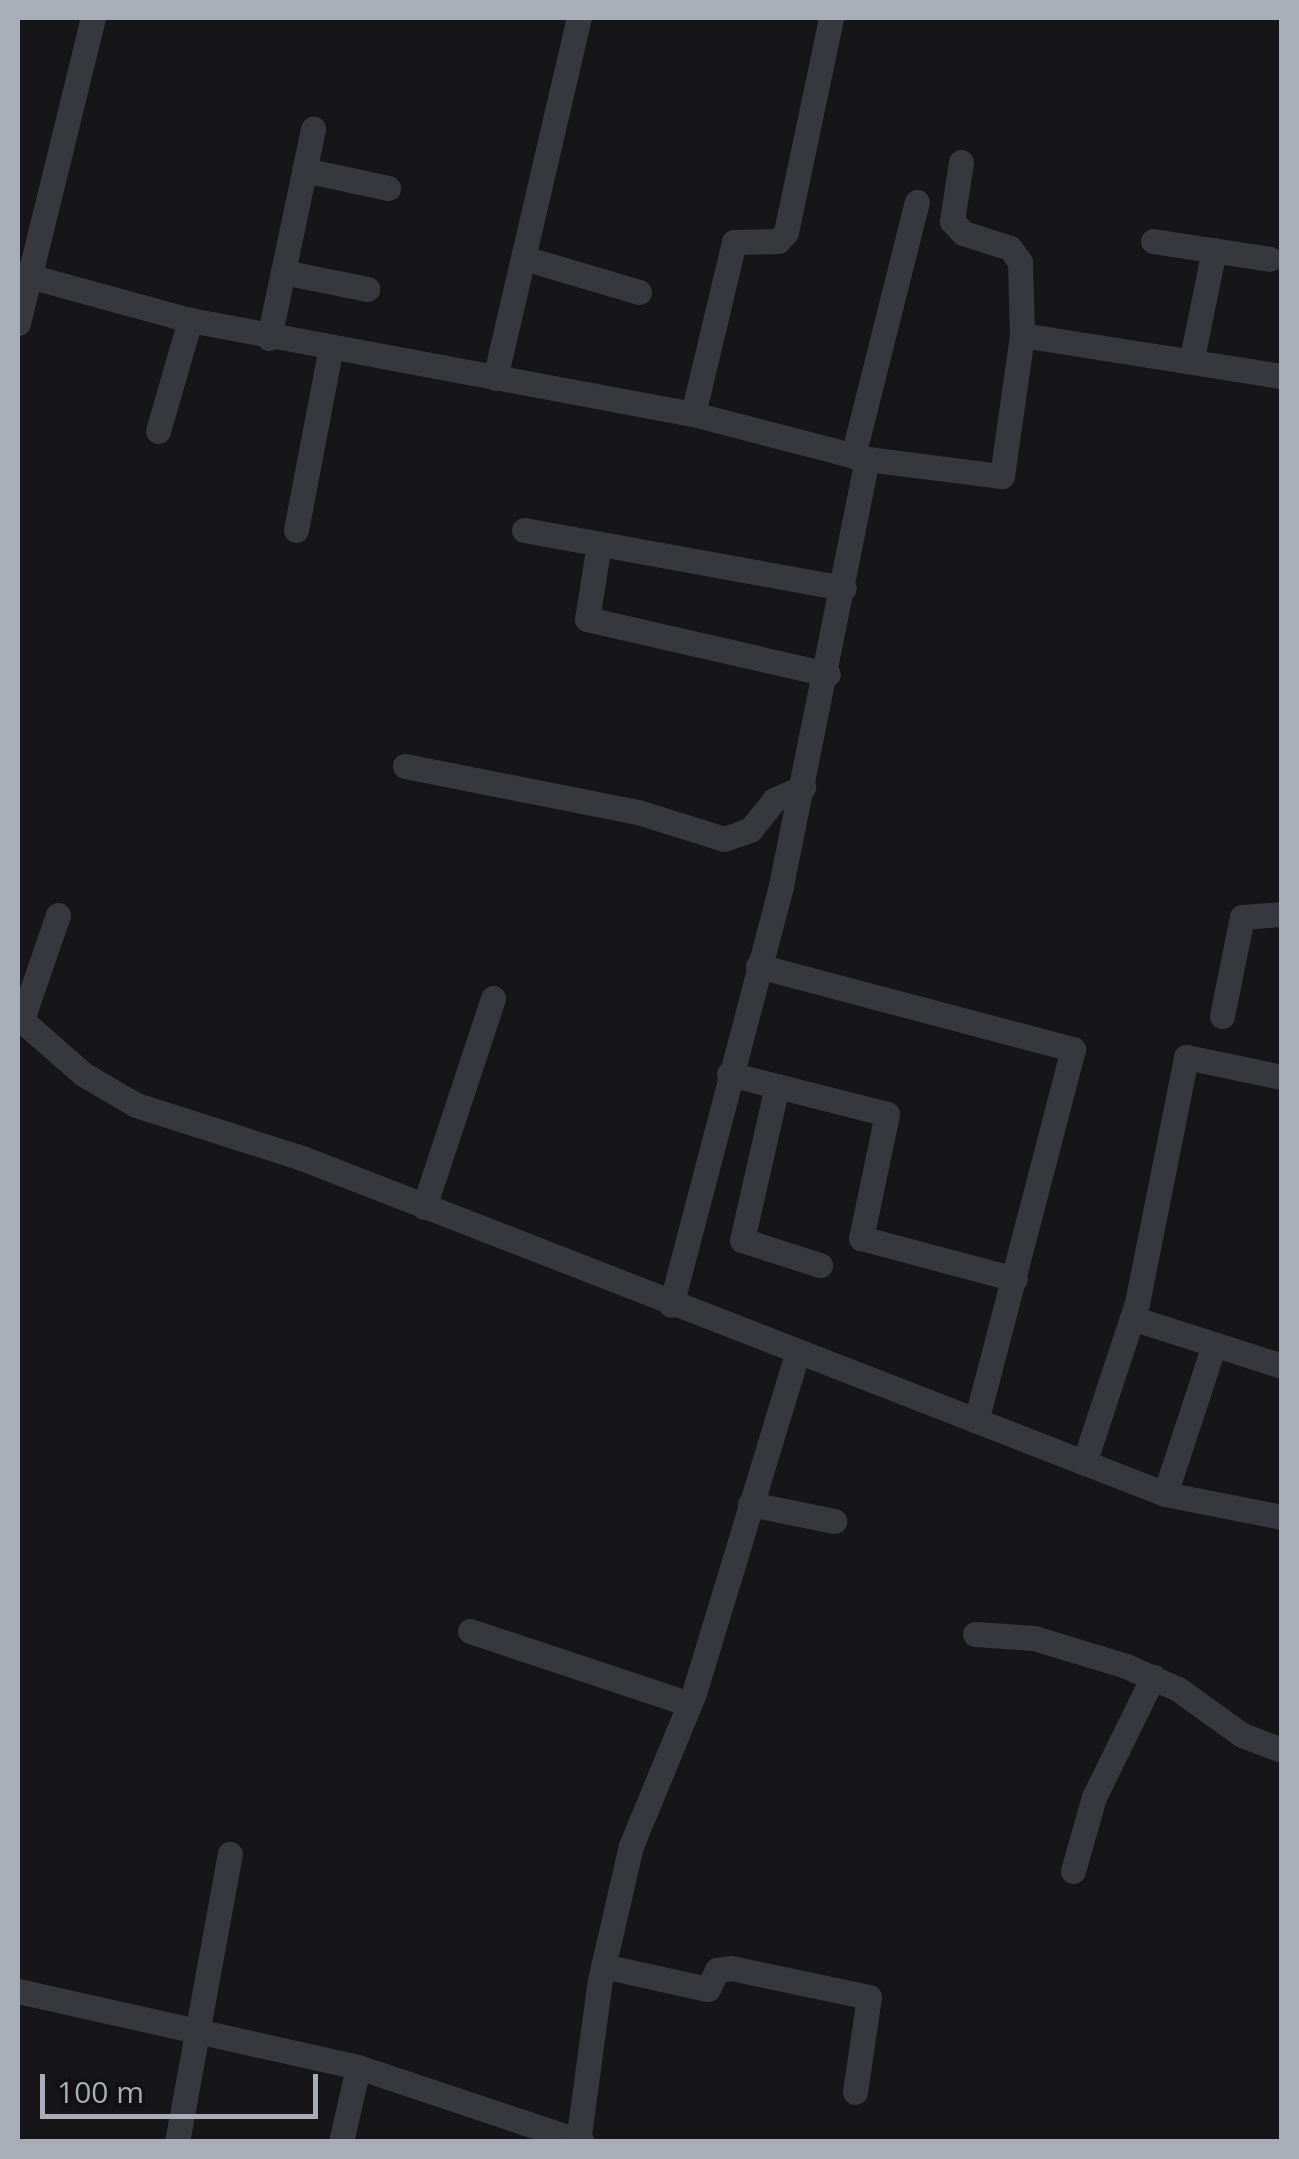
<!DOCTYPE html>
<style>
body{margin:0}
#map{position:relative;width:1299px;height:2159px;overflow:hidden;background:#161618;font-family:"Open Sans",sans-serif}
div>[style]{position:absolute}
[style*='--x']{left:calc(var(--x)*1px);top:calc(var(--y)*1px);width:calc(var(--w)*1px);rotate:calc(var(--a)*1deg)}
.minor>*{height:25px;margin:-12.5px;padding:0 12.5px;transform-origin:12.5px;border-radius:12.5px;background:#37383d}
span{translate:-50% -50%;white-space:nowrap;text-align:center;line-height:1.15;-webkit-text-stroke:9px #111113;paint-order:stroke}
.frame{position:absolute;inset:0;border:20px solid #a8adb8;pointer-events:none}
.scale{position:absolute;left:40px;top:2074px;width:278px;height:45px;box-sizing:border-box;border:5px solid #a8adb8;border-top:0;padding-left:12px;font-size:30px;line-height:35px;white-space:nowrap;color:#a8adb8;-webkit-text-stroke:8px #111113;paint-order:stroke}
</style>
<div id="map">
<div class="minor">
<div style="--x:961;--y:162;--w:60;--a:98.7"></div>
<div style="--x:952;--y:221;--w:16;--a:47"></div>
<div style="--x:963;--y:233;--w:49;--a:17.7"></div>
<div style="--x:1010;--y:248;--w:17;--a:54"></div>
<div style="--x:1020;--y:262;--w:73;--a:88.4"></div>
<div style="--x:304;--y:170;--w:86;--a:12.1"></div>
<div style="--x:1153;--y:241;--w:118;--a:8.7"></div>
<div style="--x:524;--y:258;--w:120;--a:16.5"></div>
<div style="--x:283;--y:272;--w:86;--a:11.4"></div>
<div style="--x:18;--y:273;--w:178;--a:15.3"></div>
<div style="--x:190;--y:320;--w:512;--a:10.59"></div>
<div style="--x:693;--y:414;--w:180;--a:14.5"></div>
<div style="--x:867;--y:459;--w:436;--a:101.4"></div>
<div style="--x:781;--y:886;--w:433;--a:104.7"></div>
<div style="--x:18;--y:323;--w:314;--a:-76.2"></div>
<div style="--x:269;--y:338;--w:214;--a:-78.1"></div>
<div style="--x:1192;--y:358;--w:110;--a:-78.5"></div>
<div style="--x:495;--y:378;--w:370;--a:-76.9"></div>
<div style="--x:693;--y:414;--w:177;--a:-76.6"></div>
<div style="--x:734;--y:242;--w:44;--a:-1.3"></div>
<div style="--x:778;--y:241;--w:12;--a:-48"></div>
<div style="--x:786;--y:232;--w:219;--a:-78.1"></div>
<div style="--x:158;--y:431;--w:116;--a:-73.9"></div>
<div style="--x:853;--y:456;--w:262;--a:-75.9"></div>
<div style="--x:867;--y:459;--w:136;--a:7.2"></div>
<div style="--x:1002;--y:476;--w:142;--a:-81.9"></div>
<div style="--x:1022;--y:335;--w:263;--a:9"></div>
<div style="--x:296;--y:530;--w:182;--a:-79.2"></div>
<div style="--x:524;--y:530;--w:325;--a:10.3"></div>
<div style="--x:599;--y:544;--w:76;--a:99.1"></div>
<div style="--x:587;--y:619;--w:247;--a:12.9"></div>
<div style="--x:405;--y:766;--w:237;--a:11.2"></div>
<div style="--x:638;--y:812;--w:90;--a:17.4"></div>
<div style="--x:724;--y:839;--w:28;--a:-19"></div>
<div style="--x:750;--y:830;--w:38;--a:-51"></div>
<div style="--x:774;--y:800;--w:32;--a:-24"></div>
<div style="--x:758;--y:966;--w:326;--a:14.8"></div>
<div style="--x:1073;--y:1049;--w:384;--a:104.6"></div>
<div style="--x:1222;--y:1016;--w:101;--a:-78.6"></div>
<div style="--x:1242;--y:917;--w:40;--a:-4.3"></div>
<div style="--x:18;--y:1017;--w:86;--a:41.2"></div>
<div style="--x:83;--y:1074;--w:61;--a:30.3"></div>
<div style="--x:136;--y:1105;--w:174;--a:17.7"></div>
<div style="--x:302;--y:1158;--w:926;--a:21.27"></div>
<div style="--x:1165;--y:1494;--w:119;--a:11.1"></div>
<div style="--x:22;--y:1019;--w:110;--a:-70.9"></div>
<div style="--x:729;--y:1074;--w:163;--a:14.2"></div>
<div style="--x:887;--y:1114;--w:127;--a:101.8"></div>
<div style="--x:861;--y:1238;--w:159;--a:14.9"></div>
<div style="--x:777;--y:1086;--w:158;--a:102.8"></div>
<div style="--x:742;--y:1240;--w:82;--a:17.8"></div>
<div style="--x:424;--y:1207;--w:220;--a:-71.7"></div>
<div style="--x:1132;--y:1318;--w:157;--a:17.7"></div>
<div style="--x:1084;--y:1463;--w:169;--a:-71.7"></div>
<div style="--x:1137;--y:1303;--w:251;--a:-78.7"></div>
<div style="--x:1186;--y:1057;--w:98;--a:11.8"></div>
<div style="--x:1165;--y:1494;--w:157;--a:-71.8"></div>
<div style="--x:750;--y:1504;--w:86;--a:11.4"></div>
<div style="--x:470;--y:1631;--w:231;--a:18.4"></div>
<div style="--x:975;--y:1634;--w:59;--a:3.9"></div>
<div style="--x:1034;--y:1638;--w:96;--a:16.9"></div>
<div style="--x:1126;--y:1666;--w:57;--a:23.9"></div>
<div style="--x:1178;--y:1689;--w:79;--a:35.7"></div>
<div style="--x:1242;--y:1735;--w:43;--a:20.6"></div>
<div style="--x:1073;--y:1871;--w:77;--a:-74.2"></div>
<div style="--x:1094;--y:1797;--w:134;--a:-63.8"></div>
<div style="--x:603;--y:1966;--w:107;--a:12.4"></div>
<div style="--x:708;--y:1989;--w:21;--a:-65"></div>
<div style="--x:717;--y:1970;--w:14;--a:-8"></div>
<div style="--x:731;--y:1968;--w:141;--a:11.9"></div>
<div style="--x:869;--y:1997;--w:96;--a:98.4"></div>
<div style="--x:18;--y:1991;--w:348;--a:12.6"></div>
<div style="--x:358;--y:2067;--w:236;--a:18.5"></div>
<div style="--x:177;--y:2142;--w:293;--a:-79.6"></div>
<div style="--x:341;--y:2142;--w:77;--a:-77.2"></div>
<div style="--x:578;--y:2142;--w:163;--a:-82.3"></div>
<div style="--x:600;--y:1980;--w:138;--a:-77"></div>
<div style="--x:631;--y:1846;--w:165;--a:-67.6"></div>
<div style="--x:694;--y:1693;--w:355;--a:-73.1"></div>
</div>
<div class="frame"></div>
<div class="scale">100 m</div>
</div>
